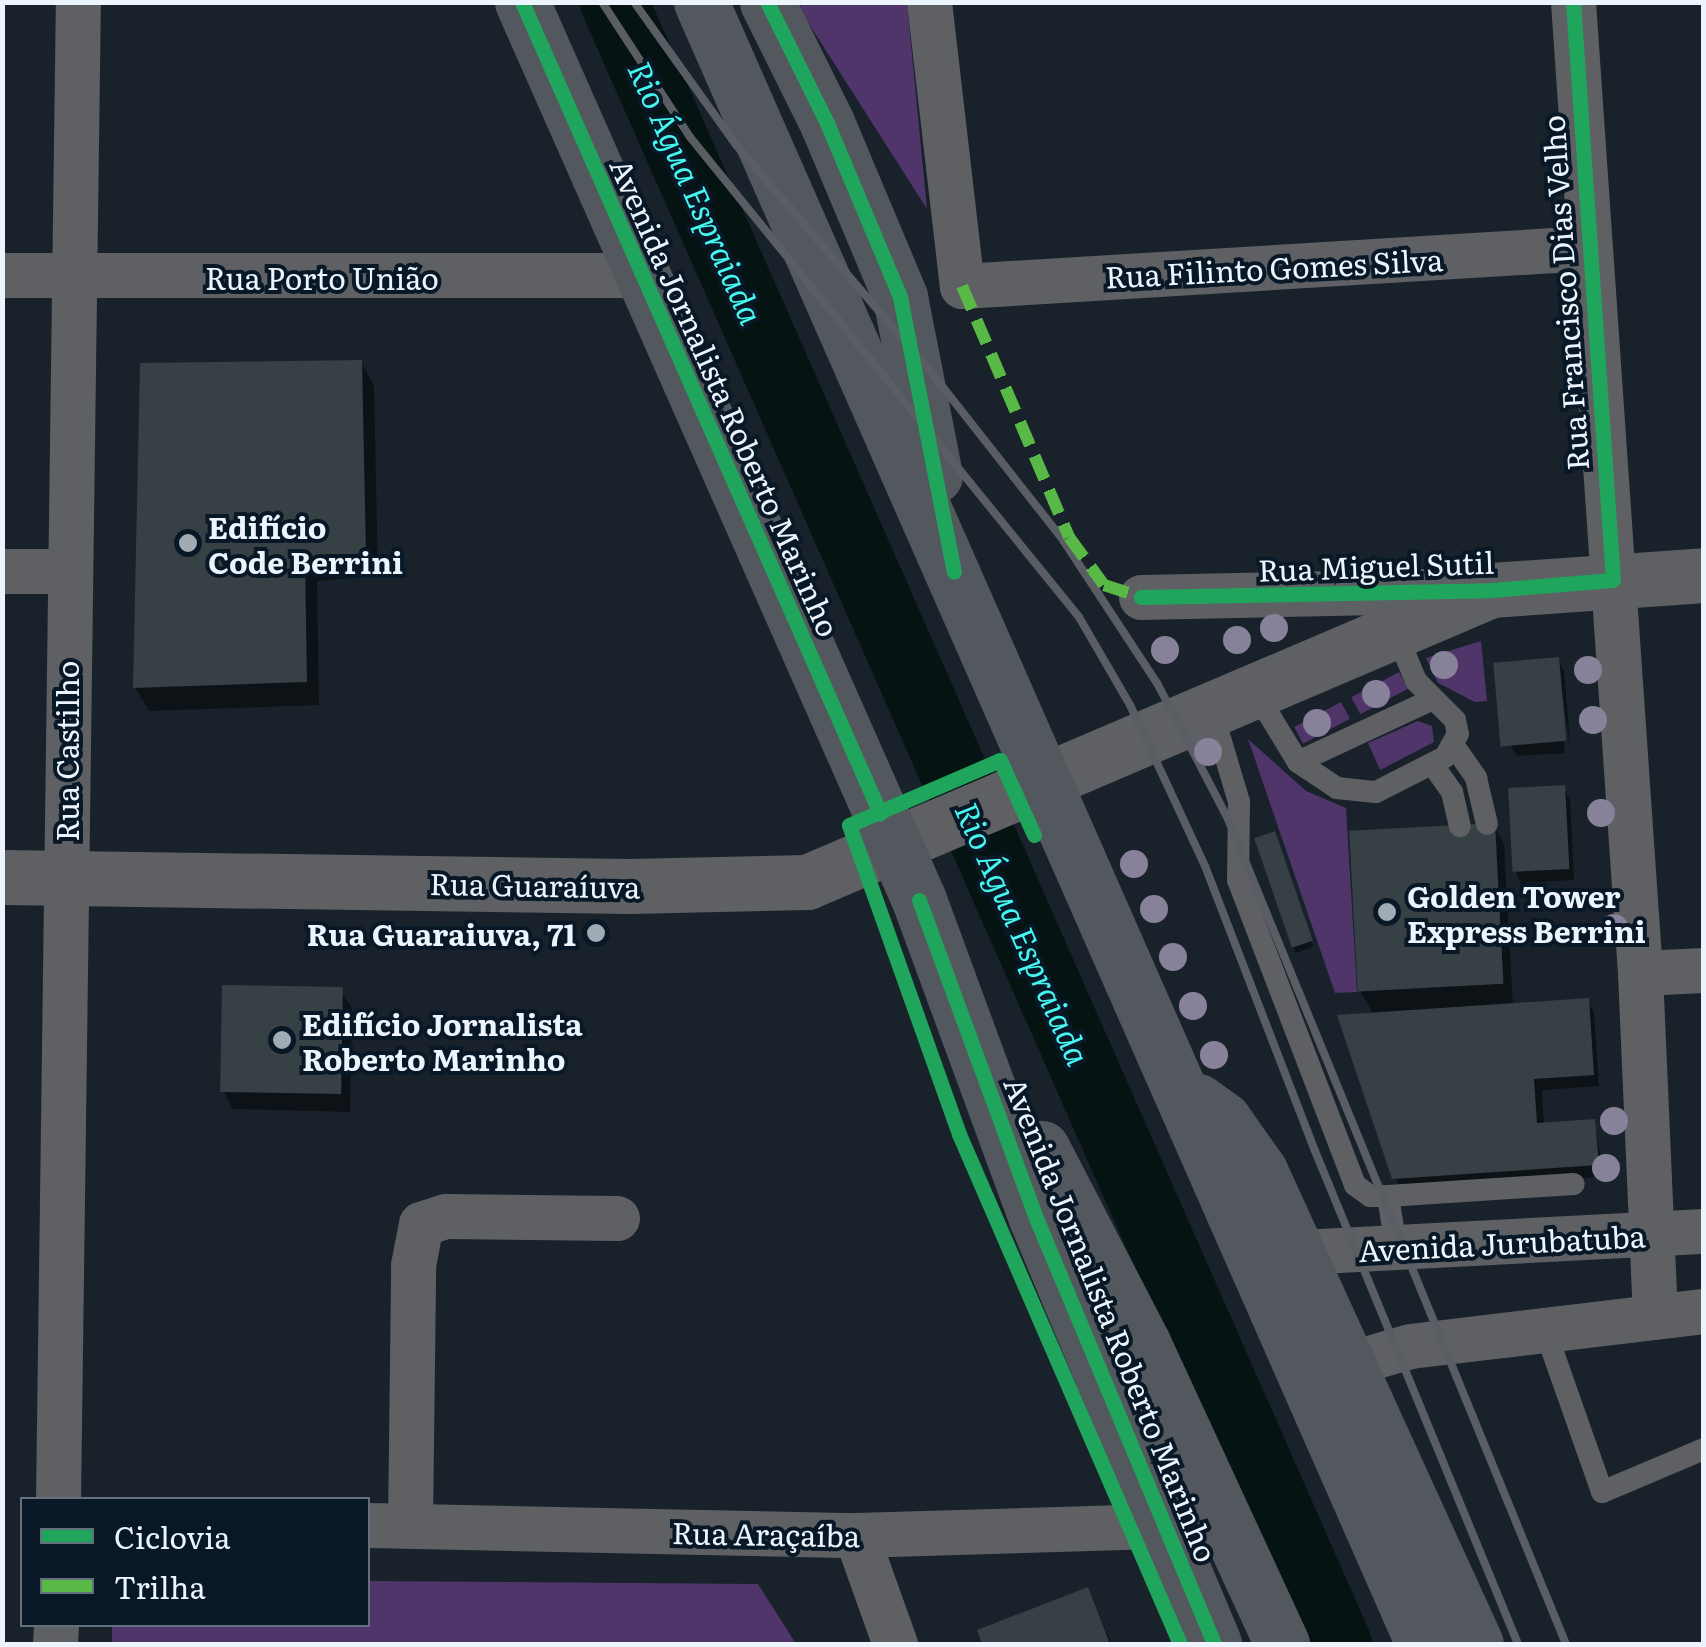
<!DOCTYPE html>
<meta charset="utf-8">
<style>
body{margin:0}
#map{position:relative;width:1706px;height:1647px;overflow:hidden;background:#19222a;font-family:Literata,serif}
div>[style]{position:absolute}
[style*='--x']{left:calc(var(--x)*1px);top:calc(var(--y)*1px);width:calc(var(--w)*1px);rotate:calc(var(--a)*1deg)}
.green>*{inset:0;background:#4f356a;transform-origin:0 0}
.shadow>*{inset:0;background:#0007;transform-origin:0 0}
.river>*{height:68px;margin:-34px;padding:0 34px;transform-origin:34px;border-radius:34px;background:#051312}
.building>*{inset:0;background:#364045;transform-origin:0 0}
.service>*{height:22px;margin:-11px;padding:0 11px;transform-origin:11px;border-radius:11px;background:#5e6064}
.minor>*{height:45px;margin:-22.5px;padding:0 22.5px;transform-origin:22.5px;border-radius:22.5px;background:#5e6064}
.tertiary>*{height:55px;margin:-27.5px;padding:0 27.5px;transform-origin:27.5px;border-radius:27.5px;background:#5e6064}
.primary>*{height:55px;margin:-27.5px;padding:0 27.5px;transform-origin:27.5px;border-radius:27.5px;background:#53585e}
.rail>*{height:8px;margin:-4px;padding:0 4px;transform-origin:4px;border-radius:4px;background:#5a5e64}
.quiet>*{height:12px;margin-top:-6px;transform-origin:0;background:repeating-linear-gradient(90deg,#58b947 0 25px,transparent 0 37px)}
.cycleway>*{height:15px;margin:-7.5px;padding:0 7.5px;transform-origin:7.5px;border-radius:7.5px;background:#20a55d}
.trees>*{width:28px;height:28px;margin:-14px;border-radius:50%;background:#87829a}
.dots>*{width:28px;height:28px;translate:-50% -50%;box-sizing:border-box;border:5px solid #091827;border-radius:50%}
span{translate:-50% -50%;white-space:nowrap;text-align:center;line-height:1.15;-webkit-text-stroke:8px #091827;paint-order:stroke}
.street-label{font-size:30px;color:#ecf4fd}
.poi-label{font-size:30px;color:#ecf4fd;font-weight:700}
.left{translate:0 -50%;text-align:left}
.right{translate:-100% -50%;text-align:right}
.water-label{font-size:32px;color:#46f7ef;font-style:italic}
.frame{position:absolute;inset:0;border:5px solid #ecf4fd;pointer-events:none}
.legend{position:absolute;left:20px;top:1497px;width:350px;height:130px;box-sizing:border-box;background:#091827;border:2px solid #64707d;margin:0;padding:12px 18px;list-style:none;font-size:30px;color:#ecf4fd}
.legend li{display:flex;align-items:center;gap:20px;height:50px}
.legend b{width:50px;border:2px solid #64707d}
</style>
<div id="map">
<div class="green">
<div style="clip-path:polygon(800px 3px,907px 3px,927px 209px,802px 13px)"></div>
<div style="clip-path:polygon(1481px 641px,1487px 701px,1475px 702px,1438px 683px,1426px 658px)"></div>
<div style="left:1399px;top:672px;width:19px;height:54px;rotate:62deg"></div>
<div style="left:1341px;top:702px;width:19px;height:53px;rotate:62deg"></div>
<div style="clip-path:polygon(1418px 721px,1432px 726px,1434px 742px,1380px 770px,1368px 743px)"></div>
<div style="clip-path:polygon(1248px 739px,1306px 791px,1346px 808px,1357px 992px,1335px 993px)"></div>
<div style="clip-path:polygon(368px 1581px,758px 1584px,796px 1644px,112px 1644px,112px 1625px,368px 1624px)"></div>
</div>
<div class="shadow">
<div style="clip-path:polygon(361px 362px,374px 386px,378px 576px,317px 581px,319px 705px,149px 711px,135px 687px)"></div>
<div style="clip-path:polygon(1558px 659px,1564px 671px,1571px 752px,1558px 668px,1565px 753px,1517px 756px,1510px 745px)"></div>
<div style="clip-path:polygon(1563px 788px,1570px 799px,1574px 880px,1521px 883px,1515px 871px)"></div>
<div style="clip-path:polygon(1494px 826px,1504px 844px,1513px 1006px,1587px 1001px,1594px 1012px,1599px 1086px,1542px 1090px,1544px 1125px,1594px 1122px,1604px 1176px,1405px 1196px,1395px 1178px,1374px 1015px,1360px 991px)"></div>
<div style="left:1276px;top:838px;width:115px;height:19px;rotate:71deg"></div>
<div style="clip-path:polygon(341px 991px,352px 1008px,350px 1112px,233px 1109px,223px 1091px)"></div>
<div style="clip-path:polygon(1086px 1590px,1112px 1644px,985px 1644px,980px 1632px)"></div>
</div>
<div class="river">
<div style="--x:614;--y:2;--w:1795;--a:66.21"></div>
</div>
<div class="building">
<div style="clip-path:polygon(362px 360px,366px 553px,305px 558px,307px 682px,133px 688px,140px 363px)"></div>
<div style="left:1559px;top:657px;width:84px;height:66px;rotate:85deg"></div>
<div style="left:1565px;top:785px;width:84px;height:57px;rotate:87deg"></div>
<div style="left:1495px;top:823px;width:161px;height:146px;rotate:87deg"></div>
<div style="left:1275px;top:831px;width:116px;height:22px;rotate:71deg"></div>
<div style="left:222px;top:985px;width:121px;height:107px;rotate:1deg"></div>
<div style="clip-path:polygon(1589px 998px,1594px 1075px,1534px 1079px,1537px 1123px,1595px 1119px,1599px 1165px,1392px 1179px,1337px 1015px)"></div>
<div style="clip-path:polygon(1088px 1587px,1110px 1644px,982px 1644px,977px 1630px)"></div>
</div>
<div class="service">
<div style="--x:1254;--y:690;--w:84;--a:58.6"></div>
<div style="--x:1298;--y:762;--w:47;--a:33.7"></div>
<div style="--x:1337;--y:788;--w:39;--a:6"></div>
<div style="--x:1376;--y:792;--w:77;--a:-26.9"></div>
<div style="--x:1445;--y:757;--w:26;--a:-61"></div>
<div style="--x:1458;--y:734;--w:14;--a:-102"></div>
<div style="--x:1455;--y:720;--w:55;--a:-135"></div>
<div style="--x:1416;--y:681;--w:55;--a:-112.4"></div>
<div style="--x:1211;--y:708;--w:98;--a:73.4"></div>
<div style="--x:1239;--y:802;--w:78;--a:90.7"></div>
<div style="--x:1238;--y:880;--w:327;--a:69"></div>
<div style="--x:1355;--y:1185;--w:19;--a:36"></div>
<div style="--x:1370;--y:1196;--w:18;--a:0"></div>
<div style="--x:1388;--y:1196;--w:186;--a:-3.7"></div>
<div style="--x:1454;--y:746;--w:39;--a:55"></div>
<div style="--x:1476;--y:778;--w:47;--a:76.6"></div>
<div style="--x:1298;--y:762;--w:147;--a:-25"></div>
<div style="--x:1433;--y:765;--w:33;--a:55"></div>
<div style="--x:1452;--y:792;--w:35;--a:77"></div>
<div style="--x:1388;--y:1196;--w:52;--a:81.1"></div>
<div style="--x:1544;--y:1327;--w:175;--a:70.6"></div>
<div style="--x:1602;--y:1492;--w:111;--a:-22.9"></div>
</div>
<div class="minor">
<div style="--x:929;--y:2;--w:286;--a:83.4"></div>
<div style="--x:962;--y:286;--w:625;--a:-3.48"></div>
<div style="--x:1573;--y:2;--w:973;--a:86.05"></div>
<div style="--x:1640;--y:973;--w:339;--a:87.5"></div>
<div style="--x:2;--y:275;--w:639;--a:0"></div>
<div style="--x:2;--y:571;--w:65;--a:0"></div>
<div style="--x:1141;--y:597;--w:338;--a:-1.2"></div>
<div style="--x:1640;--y:973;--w:64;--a:-2.7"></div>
<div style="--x:1301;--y:1252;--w:404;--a:-3"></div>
<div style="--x:1352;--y:1363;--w:60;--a:-16.3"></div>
<div style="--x:1410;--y:1346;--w:296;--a:-6.8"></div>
<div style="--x:58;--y:1500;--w:1498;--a:-89.24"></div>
<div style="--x:368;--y:1525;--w:488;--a:1.2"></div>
<div style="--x:856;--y:1535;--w:309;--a:-1.7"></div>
<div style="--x:410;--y:1525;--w:260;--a:-89.3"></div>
<div style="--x:413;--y:1265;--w:42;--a:-79"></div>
<div style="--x:421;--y:1224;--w:26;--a:-18"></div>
<div style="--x:446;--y:1216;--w:171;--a:0.7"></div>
<div style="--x:856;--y:1535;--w:116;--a:70.3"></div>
<div style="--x:55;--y:1644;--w:20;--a:-87"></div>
</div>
<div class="tertiary">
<div style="--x:2;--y:877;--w:628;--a:0.82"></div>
<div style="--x:630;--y:886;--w:177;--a:-1.3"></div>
<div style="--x:807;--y:882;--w:744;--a:-23.12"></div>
<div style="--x:1491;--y:590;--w:214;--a:-4"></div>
</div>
<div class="primary">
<div style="--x:522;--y:2;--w:982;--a:66.15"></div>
<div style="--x:919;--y:900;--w:339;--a:69.8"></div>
<div style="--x:1036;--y:1218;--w:462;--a:67.3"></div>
<div style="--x:701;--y:2;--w:1794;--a:66.26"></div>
<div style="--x:767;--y:2;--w:135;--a:63.6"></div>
<div style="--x:827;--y:123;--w:189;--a:67.2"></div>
<div style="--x:900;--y:297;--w:182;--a:78.9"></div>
<div style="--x:1198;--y:1101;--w:32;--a:36"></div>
<div style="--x:1224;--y:1120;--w:62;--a:54.8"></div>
<div style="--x:1260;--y:1171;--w:520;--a:65.46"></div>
<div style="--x:1042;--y:1148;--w:220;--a:62.6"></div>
<div style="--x:1143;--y:1343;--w:332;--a:65.2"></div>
</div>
<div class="rail">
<div style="--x:602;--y:2;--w:161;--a:56.9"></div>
<div style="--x:690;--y:137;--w:618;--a:50.98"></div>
<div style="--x:1079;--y:617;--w:102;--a:59.9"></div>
<div style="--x:1130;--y:705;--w:178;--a:65"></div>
<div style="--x:1205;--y:866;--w:305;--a:68.9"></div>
<div style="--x:1315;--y:1151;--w:533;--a:67.62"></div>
<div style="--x:634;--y:2;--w:176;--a:54.5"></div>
<div style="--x:736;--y:145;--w:293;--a:49.3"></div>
<div style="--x:927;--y:367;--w:216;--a:51.8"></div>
<div style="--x:1061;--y:537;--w:175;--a:56.7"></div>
<div style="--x:1157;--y:683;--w:153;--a:62.4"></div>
<div style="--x:1228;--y:819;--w:892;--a:67.72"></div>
</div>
<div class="quiet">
<div style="--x:962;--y:286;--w:273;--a:66.9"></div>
<div style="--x:1069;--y:537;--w:59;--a:53.9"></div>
<div style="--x:1104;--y:585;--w:39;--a:18"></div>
</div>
<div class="cycleway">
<div style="--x:522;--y:2;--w:887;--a:66.18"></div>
<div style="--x:767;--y:2;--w:135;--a:63.6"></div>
<div style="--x:827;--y:123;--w:189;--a:67.2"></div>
<div style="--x:900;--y:297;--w:280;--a:78.9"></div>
<div style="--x:1141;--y:597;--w:350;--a:-1.1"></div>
<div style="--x:1491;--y:590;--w:122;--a:-4.7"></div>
<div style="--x:1613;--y:580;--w:579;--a:-93.96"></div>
<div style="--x:1034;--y:835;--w:82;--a:-114.4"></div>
<div style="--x:1000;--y:760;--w:164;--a:156.7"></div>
<div style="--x:849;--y:825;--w:328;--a:70.4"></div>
<div style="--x:959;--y:1134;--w:556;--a:66.57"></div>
<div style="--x:919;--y:900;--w:339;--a:69.8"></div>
<div style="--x:1036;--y:1218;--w:462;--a:67.3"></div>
</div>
<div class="trees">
<div style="left:1274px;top:628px"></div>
<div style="left:1237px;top:640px"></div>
<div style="left:1165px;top:650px"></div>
<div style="left:1444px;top:665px"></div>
<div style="left:1588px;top:670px"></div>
<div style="left:1376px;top:694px"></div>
<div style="left:1593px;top:720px"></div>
<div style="left:1317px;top:723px"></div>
<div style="left:1208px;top:752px"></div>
<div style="left:1601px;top:813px"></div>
<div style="left:1134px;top:864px"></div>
<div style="left:1154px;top:909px"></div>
<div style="left:1614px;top:928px"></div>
<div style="left:1173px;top:957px"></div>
<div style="left:1193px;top:1006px"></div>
<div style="left:1214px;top:1055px"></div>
<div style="left:1614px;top:1121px"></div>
<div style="left:1606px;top:1168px"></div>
</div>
<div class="dots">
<div style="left:188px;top:543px;background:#a2aab3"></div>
<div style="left:1387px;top:912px;background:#a2aab3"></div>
<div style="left:596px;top:933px;background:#a2aab3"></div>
<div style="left:282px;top:1040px;background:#a2aab3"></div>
</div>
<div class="street-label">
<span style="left:1274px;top:267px;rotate:-3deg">Rua Filinto Gomes Silva</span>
<span style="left:322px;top:277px">Rua Porto União</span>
<span style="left:1564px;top:293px;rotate:-94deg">Rua Francisco Dias Velho</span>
<span style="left:726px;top:397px;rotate:66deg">Avenida Jornalista Roberto Marinho</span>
<span style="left:1376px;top:565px;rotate:-2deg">Rua Miguel Sutil</span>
<span style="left:66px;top:751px;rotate:-90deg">Rua Castilho</span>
<span style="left:535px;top:884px;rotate:1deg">Rua Guaraíuva</span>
<span style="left:1502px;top:1242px;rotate:-3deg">Avenida Jurubatuba</span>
<span style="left:1112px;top:1319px;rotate:68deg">Avenida Jornalista Roberto Marinho</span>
<span style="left:766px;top:1533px;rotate:1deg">Rua Araçaíba</span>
</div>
<div class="poi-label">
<span class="left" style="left:208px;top:543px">Edifício<br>Code Berrini</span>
<span class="left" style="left:1407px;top:912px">Golden Tower<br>Express Berrini</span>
<span class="right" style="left:576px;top:933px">Rua Guaraiuva, 71</span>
<span class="left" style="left:302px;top:1040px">Edifício Jornalista<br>Roberto Marinho</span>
</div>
<div class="water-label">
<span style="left:697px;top:192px;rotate:66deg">Rio Água Espraiada</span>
<span style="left:1024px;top:933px;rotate:66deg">Rio Água Espraiada</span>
</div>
<div class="frame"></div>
<ul class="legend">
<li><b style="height:12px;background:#20a55d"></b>Ciclovia</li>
<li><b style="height:12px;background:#58b947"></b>Trilha</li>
</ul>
</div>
